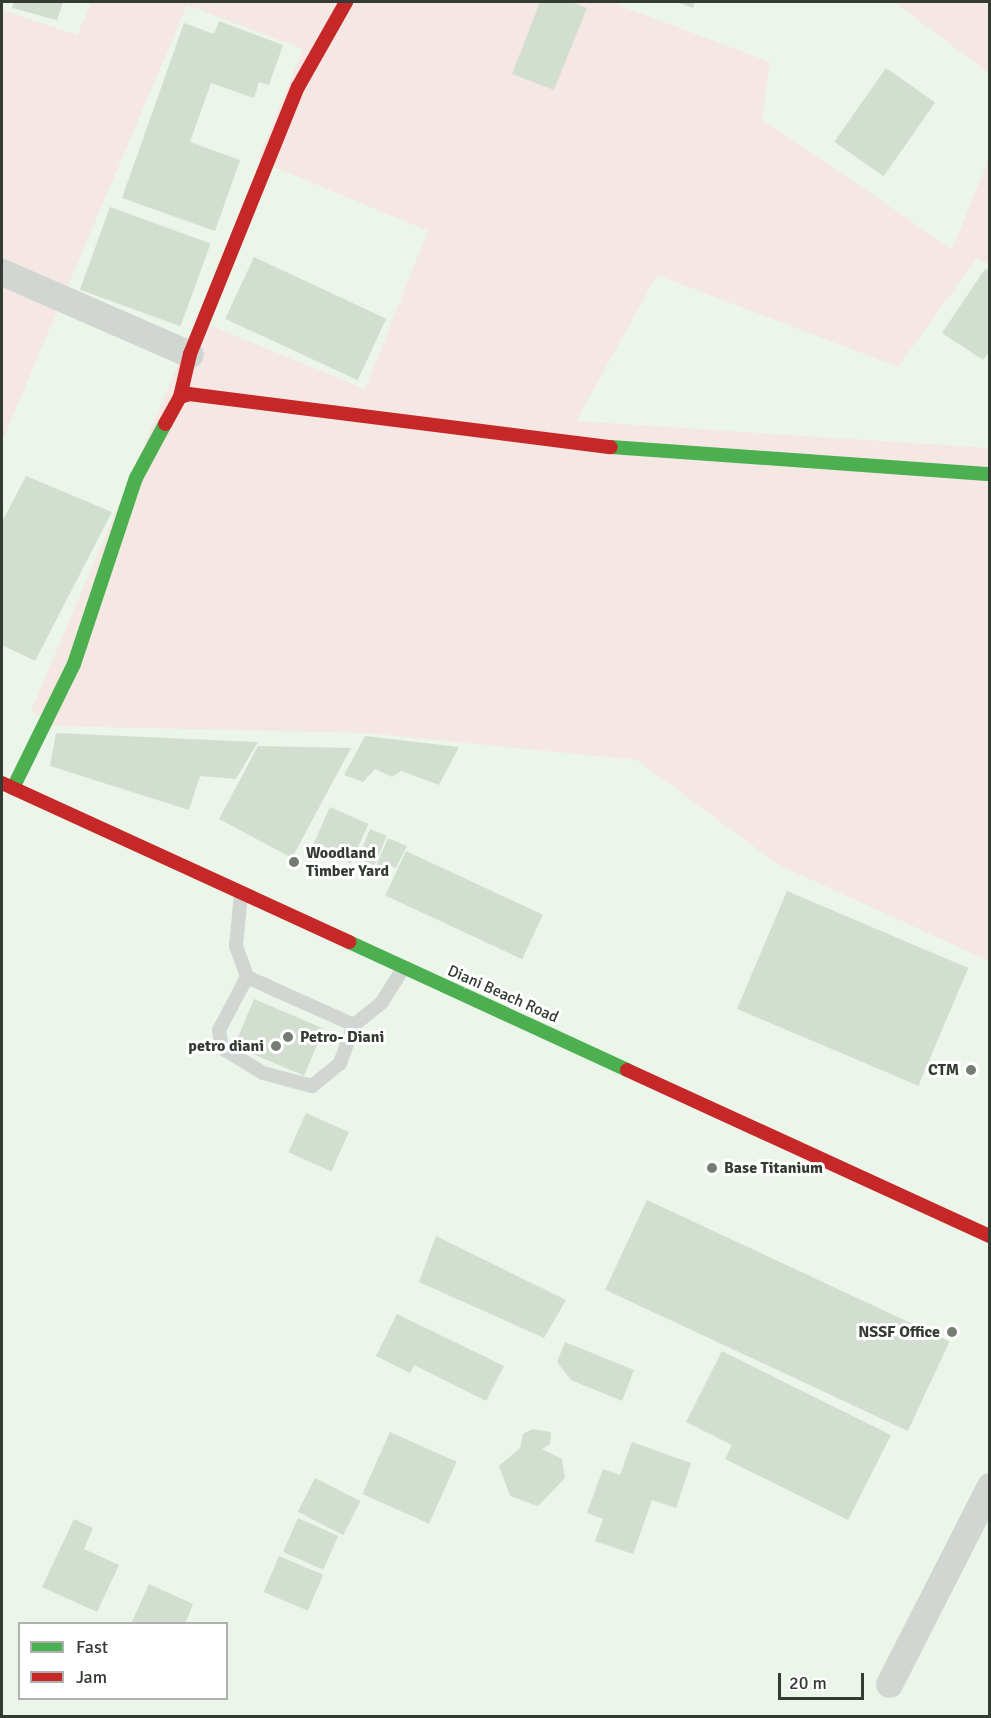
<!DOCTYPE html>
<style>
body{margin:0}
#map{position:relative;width:991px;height:1718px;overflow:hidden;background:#ecf5ea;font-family:Signika,sans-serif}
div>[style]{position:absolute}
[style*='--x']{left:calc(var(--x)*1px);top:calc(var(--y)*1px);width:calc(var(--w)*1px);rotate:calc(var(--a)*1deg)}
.green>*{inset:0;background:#f5e7e3}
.building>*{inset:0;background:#d2ded0;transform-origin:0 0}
.lane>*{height:14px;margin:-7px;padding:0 7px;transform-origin:7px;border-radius:7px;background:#d2d6d2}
.street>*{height:27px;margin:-13.5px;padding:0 13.5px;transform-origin:13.5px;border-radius:13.5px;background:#d2d6d2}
.fast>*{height:14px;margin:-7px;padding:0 7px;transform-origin:7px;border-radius:7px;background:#4caf50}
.jam>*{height:14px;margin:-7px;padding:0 7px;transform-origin:7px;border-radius:7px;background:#c62828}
.dots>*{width:16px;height:16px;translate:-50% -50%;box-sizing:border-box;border:3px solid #fff;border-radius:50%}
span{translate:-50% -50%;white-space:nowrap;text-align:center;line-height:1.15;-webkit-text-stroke:6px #fff;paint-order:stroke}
.poi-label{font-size:16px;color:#343b33;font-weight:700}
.left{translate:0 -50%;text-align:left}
.right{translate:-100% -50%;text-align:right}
.street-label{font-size:16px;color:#343b33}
.frame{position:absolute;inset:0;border:3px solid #343b33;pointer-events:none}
.legend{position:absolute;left:18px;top:1622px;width:210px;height:78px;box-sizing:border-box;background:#fff;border:2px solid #aeb1ad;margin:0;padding:8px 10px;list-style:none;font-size:18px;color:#343b33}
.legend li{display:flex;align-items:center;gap:12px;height:30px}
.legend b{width:30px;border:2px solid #aeb1ad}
.scale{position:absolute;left:778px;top:1673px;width:86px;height:27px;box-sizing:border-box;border:3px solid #343b33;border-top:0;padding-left:8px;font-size:18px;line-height:21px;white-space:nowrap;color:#343b33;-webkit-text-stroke:4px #fff;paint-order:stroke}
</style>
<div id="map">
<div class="green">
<div style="clip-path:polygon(92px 2px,610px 2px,770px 62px,762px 119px,952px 249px,989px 159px,989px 264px,977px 258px,898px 367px,657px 275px,576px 421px,989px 448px,989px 961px,779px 865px,637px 760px,366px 733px,54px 726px,31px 711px,197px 320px,365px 389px,428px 231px,258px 160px,303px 49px,187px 5px,2px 441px,2px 10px,77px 35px)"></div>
<div style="clip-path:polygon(894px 2px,989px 2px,989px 73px)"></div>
</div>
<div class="building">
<div style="clip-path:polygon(14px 2px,63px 2px,57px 20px,12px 8px)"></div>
<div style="clip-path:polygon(540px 2px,571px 2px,587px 8px,554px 90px,512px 74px)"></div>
<div style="clip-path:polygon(676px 2px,695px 2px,693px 8px)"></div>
<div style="clip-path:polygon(219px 21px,283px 45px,269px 85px,259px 82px,254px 98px,211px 83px,190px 142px,240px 160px,215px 231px,122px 198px,184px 23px,214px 34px)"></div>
<div style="left:886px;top:68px;width:60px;height:90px;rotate:35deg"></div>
<div style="left:110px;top:207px;width:107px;height:88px;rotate:20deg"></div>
<div style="left:254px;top:257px;width:146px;height:68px;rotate:25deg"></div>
<div style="clip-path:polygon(985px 269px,990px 272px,990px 351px,983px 360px,942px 333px)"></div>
<div style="clip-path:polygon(26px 476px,112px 512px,35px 661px,2px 645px,2px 522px)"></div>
<div style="clip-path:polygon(56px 733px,258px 742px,236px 779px,200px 776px,189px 810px,50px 766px)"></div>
<div style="clip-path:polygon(365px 736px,459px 747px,439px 785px,401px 771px,392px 777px,375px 769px,363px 782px,344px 775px)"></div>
<div style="clip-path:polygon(258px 746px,351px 748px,292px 858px,219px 819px)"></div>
<div style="left:330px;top:807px;width:42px;height:43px;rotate:24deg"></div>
<div style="left:370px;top:829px;width:18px;height:32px;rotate:22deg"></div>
<div style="clip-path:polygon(388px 838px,407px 846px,396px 868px,391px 866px,388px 872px,376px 866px)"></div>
<div style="left:406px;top:851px;width:151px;height:49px;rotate:25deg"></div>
<div style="left:787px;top:891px;width:197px;height:128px;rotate:23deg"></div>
<div style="left:254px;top:999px;width:76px;height:51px;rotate:23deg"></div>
<div style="left:306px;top:1113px;width:47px;height:43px;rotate:24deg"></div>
<div style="left:647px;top:1200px;width:334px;height:99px;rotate:25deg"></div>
<div style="clip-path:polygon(436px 1236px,566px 1300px,544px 1338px,419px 1282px)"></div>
<div style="clip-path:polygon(397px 1314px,504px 1366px,486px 1401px,414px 1365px,410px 1373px,376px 1356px)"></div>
<div style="clip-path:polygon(565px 1342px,634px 1370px,622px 1401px,571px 1380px,557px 1362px)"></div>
<div style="clip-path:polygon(722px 1351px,891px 1435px,848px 1520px,725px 1459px,732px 1445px,686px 1422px)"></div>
<div style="clip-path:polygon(532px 1429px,551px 1432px,550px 1444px,542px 1449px,562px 1459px,565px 1478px,538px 1506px,510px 1496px,499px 1466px,520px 1448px,523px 1434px)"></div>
<div style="left:390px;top:1432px;width:73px;height:68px;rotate:24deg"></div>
<div style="clip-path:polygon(632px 1442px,691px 1463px,676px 1508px,652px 1500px,633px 1554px,595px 1541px,603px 1519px,587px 1513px,603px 1469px,620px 1475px)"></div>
<div style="left:315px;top:1478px;width:51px;height:38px;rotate:27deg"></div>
<div style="left:298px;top:1518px;width:44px;height:37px;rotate:24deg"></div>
<div style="clip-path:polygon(74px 1519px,93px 1528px,84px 1549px,119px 1565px,97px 1612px,42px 1587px)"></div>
<div style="left:279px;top:1556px;width:48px;height:39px;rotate:23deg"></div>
<div style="clip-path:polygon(149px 1584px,193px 1604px,185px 1624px,131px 1624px)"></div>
</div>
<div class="lane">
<div style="--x:241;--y:894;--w:52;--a:95.5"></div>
<div style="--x:236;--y:946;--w:33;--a:70"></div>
<div style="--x:247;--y:977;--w:24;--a:24"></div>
<div style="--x:269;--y:987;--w:93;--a:24.1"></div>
<div style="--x:354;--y:1025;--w:36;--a:-39"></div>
<div style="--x:382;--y:1002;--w:41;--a:-57.8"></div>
<div style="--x:247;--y:977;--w:60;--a:117.8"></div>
<div style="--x:219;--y:1030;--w:18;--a:81"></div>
<div style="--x:222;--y:1048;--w:48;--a:31.4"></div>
<div style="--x:263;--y:1073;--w:51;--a:14.9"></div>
<div style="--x:312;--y:1086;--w:36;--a:-39"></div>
<div style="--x:340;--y:1063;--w:40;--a:-69.8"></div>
</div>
<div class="street">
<div style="--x:2;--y:272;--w:205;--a:23.6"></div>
<div style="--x:889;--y:1684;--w:222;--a:-63"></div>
</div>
<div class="fast">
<div style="--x:611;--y:447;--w:380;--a:4.1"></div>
<div style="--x:13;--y:788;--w:138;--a:-63.8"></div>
<div style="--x:74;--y:664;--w:196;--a:-71.6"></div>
<div style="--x:136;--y:478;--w:61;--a:-61.8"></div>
<div style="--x:349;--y:942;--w:306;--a:24.7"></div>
</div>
<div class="jam">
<div style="--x:180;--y:397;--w:44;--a:-76.9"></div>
<div style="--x:190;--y:354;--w:288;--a:-68"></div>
<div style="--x:298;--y:87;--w:98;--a:-60.5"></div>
<div style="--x:165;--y:424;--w:31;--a:-61"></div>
<div style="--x:180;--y:397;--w:9;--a:-18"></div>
<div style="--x:189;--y:394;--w:425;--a:7.2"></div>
<div style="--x:2;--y:783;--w:382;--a:24.6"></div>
<div style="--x:627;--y:1070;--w:399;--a:24.6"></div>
</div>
<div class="dots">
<div style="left:294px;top:862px;background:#747c73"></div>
<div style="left:288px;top:1037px;background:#747c73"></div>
<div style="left:276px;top:1046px;background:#747c73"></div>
<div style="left:971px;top:1070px;background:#747c73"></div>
<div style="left:712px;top:1168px;background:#747c73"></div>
<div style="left:952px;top:1332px;background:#747c73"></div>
</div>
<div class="poi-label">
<span class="left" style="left:306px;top:862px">Woodland<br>Timber Yard</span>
<span class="left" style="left:300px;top:1037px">Petro- Diani</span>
<span class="right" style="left:264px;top:1046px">petro diani</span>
<span class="right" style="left:959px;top:1070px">CTM</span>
<span class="left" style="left:724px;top:1168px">Base Titanium</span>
<span class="right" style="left:940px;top:1332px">NSSF Office</span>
</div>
<div class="street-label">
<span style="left:503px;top:994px;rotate:24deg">Diani Beach Road</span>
</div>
<div class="frame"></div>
<ul class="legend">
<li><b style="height:8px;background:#4caf50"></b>Fast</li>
<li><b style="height:8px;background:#c62828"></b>Jam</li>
</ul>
<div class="scale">20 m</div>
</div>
